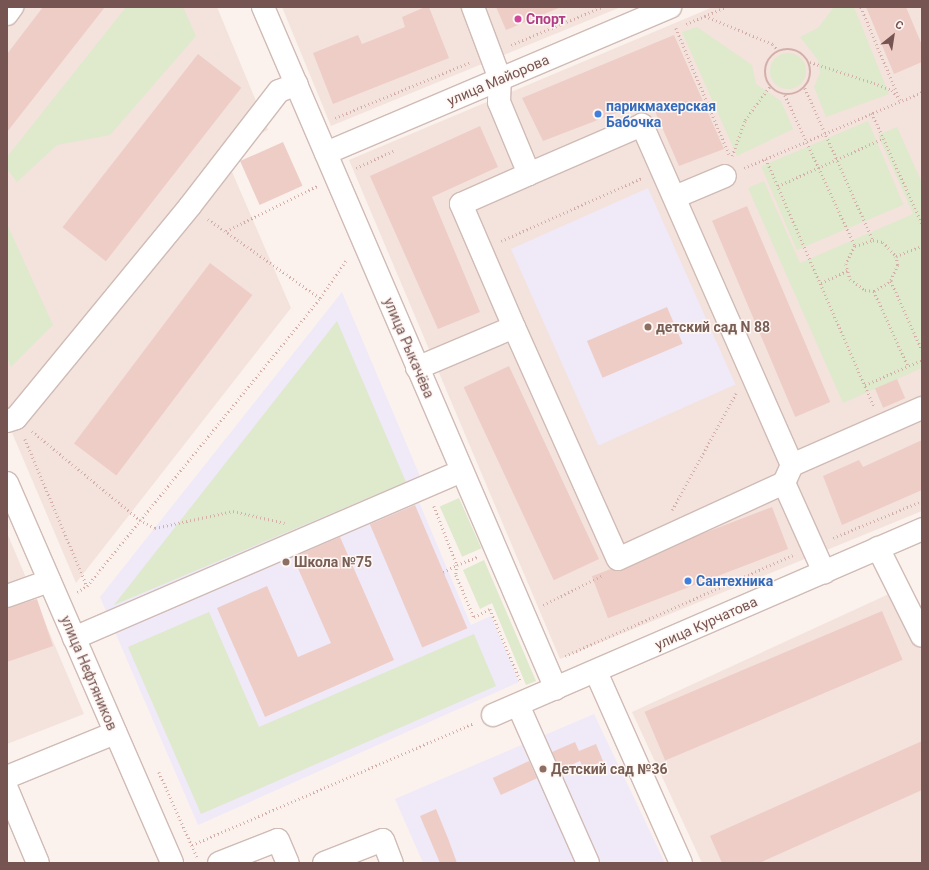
<!DOCTYPE html>
<meta charset="utf-8">
<style>
body{margin:0}
#map{position:relative;width:929px;height:870px;overflow:hidden;background:#fbf2ed;font-family:Roboto,sans-serif}
div>[style]{position:absolute}
[style*='--x']{left:calc(var(--x)*1px);top:calc(var(--y)*1px);width:calc(var(--w)*1px);rotate:calc(var(--a)*1deg)}
.residential>*{inset:0;background:#f3e3dc}
.education>*{inset:0;background:#efe9f8;transform-origin:0 0}
.green>*{inset:0;background:#dfe9cc;transform-origin:0 0}
.round{border-radius:50%}
.building>*{inset:0;background:#efcdc7;transform-origin:0 0}
.path>*{height:2.5px;margin-top:-1.25px;transform-origin:0;background:repeating-linear-gradient(90deg,#d4afa9 0 1px,transparent 0 4px)}
.path>.ring{margin:-1.25px;padding:0;box-sizing:content-box;background:none;border:2.5px solid #d4afa9;border-radius:50%}
.roads{filter:drop-shadow(1px 0 #d0bbb5) drop-shadow(-1px 0 #d0bbb5) drop-shadow(0 1px #d0bbb5) drop-shadow(0 -1px #d0bbb5)}
.minor>*{height:22px;margin:-11px;padding:0 11px;transform-origin:11px;border-radius:11px;background:#fff}
.dots>*{width:11px;height:11px;translate:-50% -50%;box-sizing:border-box;border:2px solid #fef7f4;border-radius:50%}
span{translate:-50% -50%;white-space:nowrap;text-align:center;line-height:1.15;-webkit-text-stroke:3px #fef7f4;paint-order:stroke}
.hotel-label{font-size:14px;color:#b23c85;font-weight:700}
.left{translate:0 -50%;text-align:left}
.street-label{font-size:14px;color:#765451}
.shop-label{font-size:14px;color:#366cbe;font-weight:700}
.education-label{font-size:14px;color:#785e54;font-weight:700}
.frame{position:absolute;inset:0;border:8px solid #765451;pointer-events:none}
.north{position:absolute;left:873px;top:16px;width:40px;height:40px;-webkit-text-stroke:3px #fef7f4;paint-order:stroke;rotate:30deg;font-size:11px;font-weight:700;line-height:16px;text-align:center;color:#765451}
.north::after{content:'';display:block;margin:auto;width:14px;height:18px;background:#765451;clip-path:polygon(50% 0,100% 100%,50% 72%,0 100%)}
</style>
<div id="map">
<div class="residential">
<div style="clip-path:polygon(7px 7px,217px 7px,268px 130px,223px 151px,291px 308px,76px 583px,7px 421px)"></div>
<div style="clip-path:polygon(282px 7px,621px 7px,331px 126px)"></div>
<div style="clip-path:polygon(713px 7px,922px 7px,922px 511px,560px 659px,349px 160px)"></div>
<div style="clip-path:polygon(7px 533px,84px 714px,7px 744px)"></div>
<div style="clip-path:polygon(902px 588px,922px 630px,922px 863px,702px 863px,632px 712px)"></div>
</div>
<div class="education">
<div style="left:648px;top:188px;width:215px;height:150px;rotate:66deg"></div>
<div style="clip-path:polygon(342px 292px,428px 495px,419px 502px,471px 625px,491px 616px,519px 682px,198px 825px,100px 597px)"></div>
<div style="clip-path:polygon(594px 714px,665px 863px,423px 863px,395px 799px)"></div>
</div>
<div class="green">
<div style="clip-path:polygon(126px 7px,183px 7px,196px 36px,110px 135px,57px 145px,17px 182px,7px 169px,7px 157px)"></div>
<div style="clip-path:polygon(834px 7px,854px 7px,889px 94px,826px 117px,814px 87px,820px 73px,818px 60px,800px 37px,818px 28px)"></div>
<div style="clip-path:polygon(697px 27px,752px 65px,756px 84px,781px 101px,793px 129px,737px 156px,682px 32px)"></div>
<div class="round" style="left:770px;top:53px;width:36px;height:36px"></div>
<div style="left:868px;top:121px;width:91px;height:116px;rotate:67deg"></div>
<div style="clip-path:polygon(897px 127px,922px 183px,922px 368px,843px 403px,748px 188px,764px 181px,800px 263px,913px 214px,878px 135px)"></div>
<div style="clip-path:polygon(7px 224px,53px 325px,11px 367px,7px 357px)"></div>
<div style="clip-path:polygon(337px 321px,406px 482px,114px 605px)"></div>
<div style="left:459px;top:498px;width:55px;height:21px;rotate:66deg"></div>
<div style="clip-path:polygon(484px 560px,536px 681px,526px 685px,492px 603px,480px 609px,463px 570px)"></div>
<div style="clip-path:polygon(209px 612px,259px 727px,474px 634px,496px 686px,201px 814px,128px 647px)"></div>
</div>
<div class="building">
<div style="clip-path:polygon(43px 7px,105px 7px,7px 132px,7px 54px)"></div>
<div style="clip-path:polygon(425px 7px,429px 7px,449px 58px,333px 104px,313px 53px,358px 35px,362px 44px,405px 27px,402px 17px)"></div>
<div style="clip-path:polygon(496px 7px,561px 7px,506px 30px)"></div>
<div style="clip-path:polygon(866px 7px,906px 7px,922px 45px,922px 62px,894px 74px)"></div>
<div style="clip-path:polygon(674px 35px,724px 149px,679px 166px,650px 100px,543px 141px,522px 98px)"></div>
<div style="left:198px;top:54px;width:55px;height:220px;rotate:38deg"></div>
<div style="clip-path:polygon(480px 126px,498px 167px,432px 197px,480px 312px,438px 329px,370px 176px)"></div>
<div style="left:283px;top:142px;width:48px;height:47px;rotate:66deg"></div>
<div style="left:747px;top:206px;width:213px;height:38px;rotate:67deg"></div>
<div style="left:210px;top:263px;width:53px;height:226px;rotate:37deg"></div>
<div style="left:667px;top:307px;width:40px;height:87px;rotate:67deg"></div>
<div style="left:509px;top:366px;width:213px;height:50px;rotate:65deg"></div>
<div style="left:897px;top:379px;width:21px;height:24px;rotate:67deg"></div>
<div style="clip-path:polygon(922px 440px,922px 490px,842px 525px,823px 476px,859px 460px,863px 467px)"></div>
<div style="left:415px;top:505px;width:134px;height:49px;rotate:67deg"></div>
<div style="left:772px;top:507px;width:45px;height:193px;rotate:69deg"></div>
<div style="clip-path:polygon(340px 537px,394px 660px,265px 717px,217px 608px,267px 586px,298px 657px,331px 643px,293px 557px)"></div>
<div style="clip-path:polygon(37px 599px,53px 646px,7px 662px,7px 608px)"></div>
<div style="left:882px;top:611px;width:53px;height:258px;rotate:67deg"></div>
<div style="clip-path:polygon(922px 741px,922px 790px,759px 863px,722px 863px,710px 836px)"></div>
<div style="clip-path:polygon(575px 742px,579px 751px,596px 744px,603px 761px,584px 769px,580px 761px,560px 770px,552px 752px)"></div>
<div style="left:529px;top:761px;width:19px;height:40px;rotate:65deg"></div>
<div style="clip-path:polygon(436px 809px,449px 841px,457px 863px,440px 863px,420px 816px)"></div>
</div>
<div class="path">
<div style="--x:861;--y:7;--w:101;--a:67.2"></div>
<div style="--x:705;--y:16;--w:74;--a:22.4"></div>
<div style="--x:773;--y:44;--w:9;--a:49"></div>
<div style="--x:686;--y:24;--w:43;--a:-23"></div>
<div style="--x:676;--y:28;--w:137;--a:67.2"></div>
<div style="--x:511;--y:45;--w:99;--a:-22.7"></div>
<div class="ring" style="left:765px;top:49px;width:43.5px;height:43.5px"></div>
<div style="--x:810;--y:62;--w:67;--a:18.2"></div>
<div style="--x:874;--y:83;--w:19;--a:21"></div>
<div style="--x:892;--y:90;--w:10;--a:53"></div>
<div style="--x:805;--y:88;--w:167;--a:65.9"></div>
<div style="--x:873;--y:240;--w:10;--a:11"></div>
<div style="--x:883;--y:242;--w:19;--a:47"></div>
<div style="--x:896;--y:256;--w:9;--a:77"></div>
<div style="--x:898;--y:265;--w:17;--a:114"></div>
<div style="--x:891;--y:281;--w:76;--a:65.8"></div>
<div style="--x:785;--y:95;--w:166;--a:65.1"></div>
<div style="--x:855;--y:246;--w:20;--a:117"></div>
<div style="--x:846;--y:264;--w:16;--a:75"></div>
<div style="--x:850;--y:279;--w:19;--a:36"></div>
<div style="--x:865;--y:290;--w:9;--a:6"></div>
<div style="--x:874;--y:291;--w:82;--a:65.6"></div>
<div style="--x:872;--y:113;--w:121;--a:65.6"></div>
<div style="--x:335;--y:118;--w:147;--a:-22.4"></div>
<div style="--x:732;--y:156;--w:38;--a:-70"></div>
<div style="--x:745;--y:120;--w:42;--a:-53.7"></div>
<div style="--x:766;--y:159;--w:270;--a:66.4"></div>
<div style="--x:356;--y:168;--w:41;--a:-24.7"></div>
<div style="--x:744;--y:168;--w:194;--a:-23.1"></div>
<div style="--x:778;--y:186;--w:116;--a:-24.4"></div>
<div style="--x:208;--y:219;--w:137;--a:35.2"></div>
<div style="--x:226;--y:231;--w:102;--a:-26.3"></div>
<div style="--x:501;--y:241;--w:154;--a:-24.1"></div>
<div style="--x:855;--y:246;--w:19;--a:-18"></div>
<div style="--x:896;--y:256;--w:28;--a:-21"></div>
<div style="--x:821;--y:283;--w:29;--a:-25"></div>
<div style="--x:874;--y:291;--w:20;--a:-30"></div>
<div style="--x:865;--y:385;--w:62;--a:-23.7"></div>
<div style="--x:32;--y:431;--w:140;--a:39.5"></div>
<div style="--x:140;--y:520;--w:17;--a:28"></div>
<div style="--x:155;--y:528;--w:80;--a:-12.3"></div>
<div style="--x:233;--y:511;--w:53;--a:13"></div>
<div style="--x:25;--y:439;--w:160;--a:67.1"></div>
<div style="--x:434;--y:506;--w:63;--a:68.7"></div>
<div style="--x:457;--y:565;--w:22;--a:-22"></div>
<div style="--x:672;--y:510;--w:133;--a:-61.3"></div>
<div style="--x:833;--y:538;--w:96;--a:-22.6"></div>
<div style="--x:457;--y:565;--w:10;--a:96"></div>
<div style="--x:456;--y:575;--w:46;--a:66.8"></div>
<div style="--x:474;--y:617;--w:18;--a:-27"></div>
<div style="--x:490;--y:609;--w:77;--a:67.1"></div>
<div style="--x:443;--y:572;--w:16;--a:-27"></div>
<div style="--x:77;--y:592;--w:12;--a:-31"></div>
<div style="--x:87;--y:586;--w:370;--a:-51"></div>
<div style="--x:320;--y:298;--w:47;--a:-55.3"></div>
<div style="--x:543;--y:605;--w:67;--a:-26.6"></div>
<div style="--x:565;--y:656;--w:249;--a:-23.9"></div>
<div style="--x:159;--y:772;--w:93;--a:65.9"></div>
<div style="--x:192;--y:845;--w:307;--a:-23.4"></div>
</div>
<div class="roads">
<div class="minor">
<div style="--x:263;--y:7;--w:742;--a:66.75"></div>
<div style="--x:7;--y:14;--w:9;--a:-54"></div>
<div style="--x:326;--y:153;--w:374;--a:-23"></div>
<div style="--x:675;--y:197;--w:54;--a:-22.8"></div>
<div style="--x:514;--y:327;--w:134;--a:-113.3"></div>
<div style="--x:461;--y:204;--w:74;--a:-23.8"></div>
<div style="--x:417;--y:368;--w:105;--a:-22.9"></div>
<div style="--x:514;--y:327;--w:254;--a:65.9"></div>
<div style="--x:618;--y:559;--w:183;--a:-24.6"></div>
<div style="--x:784;--y:483;--w:20;--a:-66"></div>
<div style="--x:792;--y:465;--w:372;--a:-113.8"></div>
<div style="--x:642;--y:125;--w:123;--a:156.6"></div>
<div style="--x:529;--y:174;--w:78;--a:-112.6"></div>
<div style="--x:499;--y:102;--w:23;--a:-88"></div>
<div style="--x:500;--y:79;--w:77;--a:-110.6"></div>
<div style="--x:7;--y:421;--w:9;--a:-18"></div>
<div style="--x:16;--y:418;--w:274;--a:-50.6"></div>
<div style="--x:190;--y:206;--w:145;--a:-52.3"></div>
<div style="--x:279;--y:91;--w:19;--a:-21"></div>
<div style="--x:792;--y:465;--w:142;--a:-23.7"></div>
<div style="--x:7;--y:483;--w:414;--a:66.5"></div>
<div style="--x:784;--y:483;--w:98;--a:65.8"></div>
<div style="--x:878;--y:548;--w:98;--a:63.4"></div>
<div style="--x:7;--y:596;--w:45;--a:-19.7"></div>
<div style="--x:74;--y:638;--w:422;--a:-23.3"></div>
<div style="--x:596;--y:672;--w:209;--a:66"></div>
<div style="--x:518;--y:705;--w:173;--a:66.1"></div>
<div style="--x:493;--y:715;--w:468;--a:-23.4"></div>
<div style="--x:7;--y:777;--w:117;--a:-22.2"></div>
<div style="--x:7;--y:789;--w:80;--a:67.3"></div>
<div style="--x:219;--y:863;--w:63;--a:-21.3"></div>
<div style="--x:278;--y:840;--w:25;--a:67"></div>
<div style="--x:324;--y:863;--w:63;--a:-21.3"></div>
<div style="--x:383;--y:840;--w:25;--a:69"></div>
</div>
</div>
<div class="dots">
<div style="left:518px;top:19px;background:#d1479c"></div>
<div style="left:598px;top:114px;background:#3f7fe0"></div>
<div style="left:648px;top:327px;background:#8d6e63"></div>
<div style="left:286px;top:562px;background:#8d6e63"></div>
<div style="left:688px;top:581px;background:#3f7fe0"></div>
<div style="left:543px;top:769px;background:#8d6e63"></div>
</div>
<div class="hotel-label">
<span class="left" style="left:526px;top:19px">Спорт</span>
</div>
<div class="street-label">
<span style="left:498px;top:80px;rotate:-23deg">улица Майорова</span>
<span style="left:409px;top:348px;rotate:67deg">улица Рыкачёва</span>
<span style="left:706px;top:623px;rotate:-24deg">улица Курчатова</span>
<span style="left:89px;top:673px;rotate:67deg">улица Нефтяников</span>
</div>
<div class="shop-label">
<span class="left" style="left:606px;top:114px">парикмахерская<br>Бабочка</span>
<span class="left" style="left:696px;top:581px">Сантехника</span>
</div>
<div class="education-label">
<span class="left" style="left:656px;top:327px">детский сад N 88</span>
<span class="left" style="left:294px;top:562px">Школа №75</span>
<span class="left" style="left:551px;top:769px">Детский сад №36</span>
</div>
<div class="frame"></div>
<div class="north">С</div>
</div>
